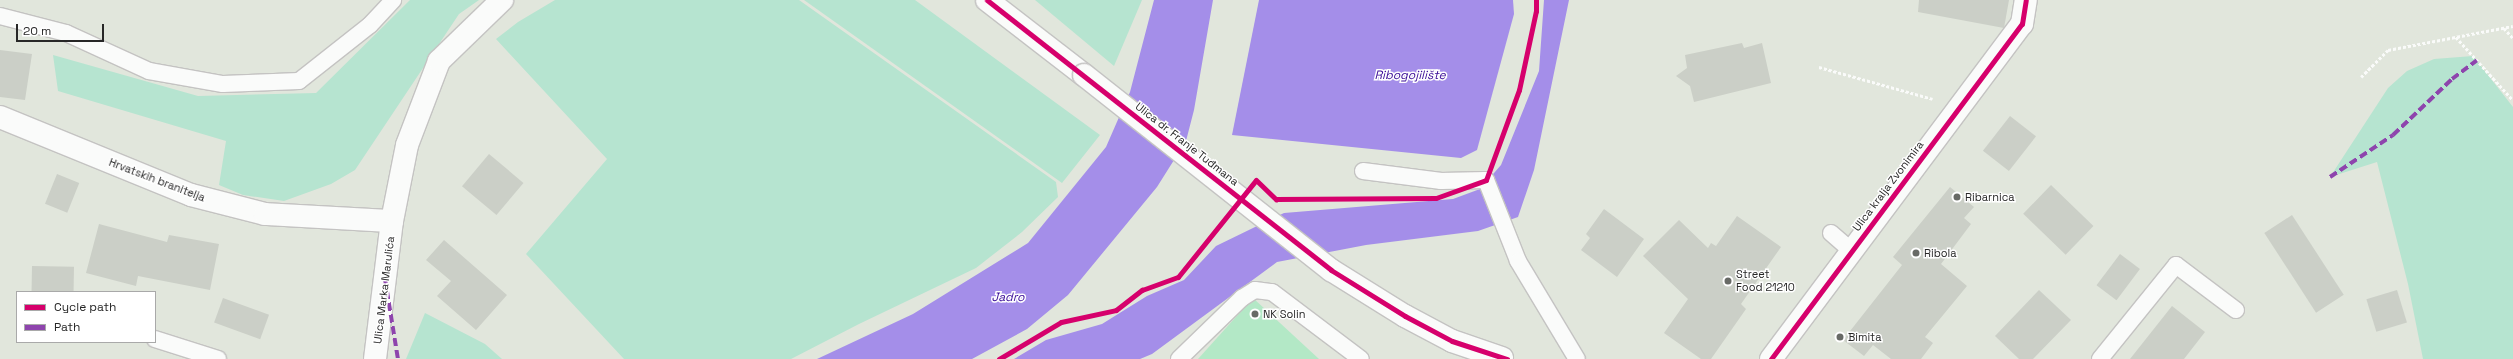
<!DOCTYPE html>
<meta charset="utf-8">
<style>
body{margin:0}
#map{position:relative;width:2513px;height:359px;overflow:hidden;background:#e1e6dc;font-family:"Space Grotesk",sans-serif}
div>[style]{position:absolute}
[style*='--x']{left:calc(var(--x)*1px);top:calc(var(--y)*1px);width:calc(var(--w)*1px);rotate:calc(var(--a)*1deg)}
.green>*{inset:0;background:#b6e4d0}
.pitch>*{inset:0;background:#b3e8c6}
.water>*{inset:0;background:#a48ee9}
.building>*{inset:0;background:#cbcfc7;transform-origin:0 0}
.path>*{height:2.5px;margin-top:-1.25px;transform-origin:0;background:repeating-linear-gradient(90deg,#fafbfa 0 3px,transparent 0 5px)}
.roads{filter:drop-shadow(1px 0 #c4c3c2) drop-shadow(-1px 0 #c4c3c2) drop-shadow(0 1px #c4c3c2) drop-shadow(0 -1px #c4c3c2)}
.lane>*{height:16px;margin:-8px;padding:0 8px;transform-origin:8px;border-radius:8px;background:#fafbfa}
.street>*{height:22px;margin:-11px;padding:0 11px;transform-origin:11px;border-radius:11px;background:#fafbfa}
.bridges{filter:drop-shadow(1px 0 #c4c3c2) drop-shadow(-1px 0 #c4c3c2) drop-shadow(0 1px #c4c3c2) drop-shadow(0 -1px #c4c3c2)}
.street-bridge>*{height:22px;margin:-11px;padding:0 11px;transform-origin:11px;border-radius:11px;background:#fafbfa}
.quiet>*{height:4px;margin-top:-2px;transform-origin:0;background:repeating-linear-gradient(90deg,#8e44ad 0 8px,transparent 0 12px)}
.cycleway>*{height:5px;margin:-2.5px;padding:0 2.5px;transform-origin:2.5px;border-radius:2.5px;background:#d6006c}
.dots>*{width:11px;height:11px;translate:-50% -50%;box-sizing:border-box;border:2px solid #fff;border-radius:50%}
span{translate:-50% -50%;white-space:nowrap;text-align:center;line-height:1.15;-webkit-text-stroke:3px #fff;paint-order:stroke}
.street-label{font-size:11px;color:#272727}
.poi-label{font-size:11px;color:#272727}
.left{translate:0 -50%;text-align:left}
.water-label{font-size:12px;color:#390b97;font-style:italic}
.legend{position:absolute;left:16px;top:291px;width:140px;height:52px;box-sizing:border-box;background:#fff;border:1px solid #a9a9a9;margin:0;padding:5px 7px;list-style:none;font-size:12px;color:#272727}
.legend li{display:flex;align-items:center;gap:8px;height:20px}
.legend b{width:20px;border:1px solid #a9a9a9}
.scale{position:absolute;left:16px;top:24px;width:88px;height:18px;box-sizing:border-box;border:2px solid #272727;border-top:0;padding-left:5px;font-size:12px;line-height:14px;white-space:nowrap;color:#272727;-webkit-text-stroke:3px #fff;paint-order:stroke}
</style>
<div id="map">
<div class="green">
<div style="clip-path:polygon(410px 0,479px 0,459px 14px,355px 170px,331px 184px,284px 201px,243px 195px,219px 185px,226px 141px,58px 91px,53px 55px,198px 96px,316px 93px)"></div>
<div style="clip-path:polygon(555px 0,799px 0,1056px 182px,1058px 197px,1022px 232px,976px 268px,859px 324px,791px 359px,624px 359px,526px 254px,607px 159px,496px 39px,518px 22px)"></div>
<div style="clip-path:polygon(804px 0,915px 0,1100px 135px,1062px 183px)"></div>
<div style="clip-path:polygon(1035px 0,1142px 0,1114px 66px)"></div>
<div style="clip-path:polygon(2473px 56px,2513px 107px,2513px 359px,2423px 359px,2408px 284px,2377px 162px,2330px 177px,2388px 88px,2407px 71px,2434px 59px)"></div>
<div style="clip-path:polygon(425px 313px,485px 344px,502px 359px,406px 359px)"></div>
</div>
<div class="pitch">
<div style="clip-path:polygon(1253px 298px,1319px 359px,1198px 359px)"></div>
</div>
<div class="water">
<div style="clip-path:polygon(1154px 0,1213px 0,1194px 110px,1186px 141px,1157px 187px,1068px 295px,1027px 329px,972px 359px,817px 359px,913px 314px,1028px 243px,1106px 147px,1130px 92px)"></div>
<div style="clip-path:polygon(1259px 0,1513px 0,1514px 14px,1477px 150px,1461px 158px,1232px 135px)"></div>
<div style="clip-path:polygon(1544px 0,1569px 0,1534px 170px,1518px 217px,1478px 231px,1366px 245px,1277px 262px,1152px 354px,1140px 359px,1014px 359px,1046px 340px,1102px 324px,1147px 296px,1184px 280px,1216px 246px,1284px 213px,1453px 199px,1480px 189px,1501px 165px,1539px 71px)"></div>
</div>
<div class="building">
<div style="clip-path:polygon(1919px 0,2009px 0,2004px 28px,1918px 12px)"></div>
<div style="clip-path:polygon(1742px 43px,1744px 48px,1762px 43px,1771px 83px,1694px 102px,1690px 86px,1676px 76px,1687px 68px,1685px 55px)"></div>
<div style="clip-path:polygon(0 50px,32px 54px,25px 100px,0 97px)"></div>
<div style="left:2010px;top:116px;width:33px;height:44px;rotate:38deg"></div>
<div style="left:489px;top:154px;width:45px;height:42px;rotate:40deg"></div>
<div style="left:57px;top:174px;width:24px;height:32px;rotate:22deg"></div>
<div style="left:2051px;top:185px;width:59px;height:40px;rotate:44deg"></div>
<div style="clip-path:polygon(1950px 187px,1974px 207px,1964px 218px,1971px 224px,1941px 264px,1967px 286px,1925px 337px,1933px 343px,1921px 359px,1891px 359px,1873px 345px,1864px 356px,1843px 340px,1902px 265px,1893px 257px)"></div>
<div style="clip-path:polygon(1604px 209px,1644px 239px,1617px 277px,1581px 250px,1590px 238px,1586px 234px)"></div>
<div style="left:2292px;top:215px;width:95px;height:33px;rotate:57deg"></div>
<div style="clip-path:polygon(1737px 216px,1781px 247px,1741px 304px,1746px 309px,1711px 359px,1701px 359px,1664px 333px,1688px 299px,1643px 256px,1679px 220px,1708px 248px,1711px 243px,1716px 246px)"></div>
<div style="clip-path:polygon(99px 224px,167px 242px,169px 235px,219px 244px,210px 290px,138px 276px,136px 286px,86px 273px)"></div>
<div style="clip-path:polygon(444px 240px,507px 295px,476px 330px,437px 296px,451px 281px,426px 260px)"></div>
<div style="left:2120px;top:254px;width:25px;height:39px;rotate:37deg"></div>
<div style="left:32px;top:266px;width:42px;height:26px;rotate:1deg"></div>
<div style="clip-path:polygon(2039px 290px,2071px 320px,2033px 359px,2019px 359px,1995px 336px)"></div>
<div style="left:2397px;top:290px;width:34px;height:32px;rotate:73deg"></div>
<div style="left:223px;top:298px;width:49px;height:26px;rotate:20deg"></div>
<div style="clip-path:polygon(2172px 306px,2205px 332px,2184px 359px,2130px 359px)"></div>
</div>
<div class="path">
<div style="--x:2504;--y:28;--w:13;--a:48"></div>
<div style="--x:2456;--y:37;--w:85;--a:47.9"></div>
<div style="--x:1819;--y:67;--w:118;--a:15.7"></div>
<div style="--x:2361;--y:77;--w:38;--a:-45"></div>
<div style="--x:2388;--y:50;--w:127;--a:-10.9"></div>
<div style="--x:1494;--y:159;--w:73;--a:-70.1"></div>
<div style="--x:1519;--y:90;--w:81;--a:-77.9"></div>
<div style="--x:1536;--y:11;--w:11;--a:-90"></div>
<div style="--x:1283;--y:198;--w:95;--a:0"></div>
<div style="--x:999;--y:359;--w:72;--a:-30.8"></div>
<div style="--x:1061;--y:322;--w:56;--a:-12.3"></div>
<div style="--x:1116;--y:310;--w:33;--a:-38"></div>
<div style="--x:1142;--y:290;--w:38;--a:-20"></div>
<div style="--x:1178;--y:277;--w:73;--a:-51.1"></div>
</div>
<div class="roads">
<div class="lane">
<div style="--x:0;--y:16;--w:68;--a:14.4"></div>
<div style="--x:66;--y:33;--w:91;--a:24.6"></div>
<div style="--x:149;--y:71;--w:75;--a:10"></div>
<div style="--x:223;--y:84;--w:76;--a:-2.3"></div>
<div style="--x:299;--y:81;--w:90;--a:-38.3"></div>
<div style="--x:370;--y:25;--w:34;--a:-47"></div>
<div style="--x:1363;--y:171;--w:79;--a:7.3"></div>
<div style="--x:1441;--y:181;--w:45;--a:-1.3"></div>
<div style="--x:1486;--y:180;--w:87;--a:68.4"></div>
<div style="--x:1518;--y:261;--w:114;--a:59"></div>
<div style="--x:1831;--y:233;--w:28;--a:41"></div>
<div style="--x:155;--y:339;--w:66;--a:17.6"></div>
<div style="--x:1179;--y:359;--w:88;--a:-44.1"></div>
<div style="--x:1242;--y:298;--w:15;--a:-32"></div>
<div style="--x:1255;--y:290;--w:17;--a:7"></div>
<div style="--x:1272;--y:292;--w:111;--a:37"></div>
<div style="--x:2100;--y:359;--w:121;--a:-51"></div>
<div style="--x:2176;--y:265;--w:75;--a:36.9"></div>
</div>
<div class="street">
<div style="--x:987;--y:0;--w:123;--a:37.7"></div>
<div style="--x:0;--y:117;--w:206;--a:22.2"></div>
<div style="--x:191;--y:195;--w:76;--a:14.4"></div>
<div style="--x:265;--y:214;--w:127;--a:3.2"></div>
<div style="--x:375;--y:359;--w:139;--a:-83"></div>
<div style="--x:392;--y:221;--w:77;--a:-78.8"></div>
<div style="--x:407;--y:145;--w:90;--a:-69.1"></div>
<div style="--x:439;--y:61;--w:88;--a:-44.1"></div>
<div style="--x:1771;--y:359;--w:419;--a:-53.2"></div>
<div style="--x:2022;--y:24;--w:24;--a:-81"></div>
</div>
</div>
<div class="bridges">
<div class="street-bridge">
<div style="--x:1084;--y:75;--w:315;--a:38.3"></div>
<div style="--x:1331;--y:270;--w:87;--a:31.9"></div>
<div style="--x:1405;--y:316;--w:53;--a:28"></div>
<div style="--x:1452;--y:341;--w:53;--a:18.8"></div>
</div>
</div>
<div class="quiet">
<div style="--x:2330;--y:177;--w:76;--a:-33.7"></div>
<div style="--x:2393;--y:135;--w:81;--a:-43.5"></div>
<div style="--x:2452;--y:79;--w:31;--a:-37"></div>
<div style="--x:385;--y:279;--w:81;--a:80.8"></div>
</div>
<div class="cycleway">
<div style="--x:987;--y:0;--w:437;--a:38.1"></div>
<div style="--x:1331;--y:270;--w:87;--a:31.9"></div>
<div style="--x:1405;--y:316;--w:53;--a:28"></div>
<div style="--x:1452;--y:341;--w:58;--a:18.1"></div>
<div style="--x:999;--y:359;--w:72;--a:-30.8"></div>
<div style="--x:1061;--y:322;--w:56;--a:-12.3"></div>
<div style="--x:1116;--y:310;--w:33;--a:-38"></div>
<div style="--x:1142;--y:290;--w:38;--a:-20"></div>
<div style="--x:1178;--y:277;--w:124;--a:-51.2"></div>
<div style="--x:1256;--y:180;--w:28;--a:44"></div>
<div style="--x:1276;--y:199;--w:160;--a:-0.4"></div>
<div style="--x:1436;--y:198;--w:53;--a:-19.8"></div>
<div style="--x:1486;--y:180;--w:96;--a:-69.9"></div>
<div style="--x:1519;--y:90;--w:81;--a:-77.9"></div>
<div style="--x:1536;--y:11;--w:11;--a:-90"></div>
<div style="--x:1771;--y:359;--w:419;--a:-53.2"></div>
<div style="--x:2022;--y:24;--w:24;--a:-81"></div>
</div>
<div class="dots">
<div style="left:1957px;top:197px;background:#686a66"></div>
<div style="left:1916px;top:253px;background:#686a66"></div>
<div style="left:1728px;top:281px;background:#686a66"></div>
<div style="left:1255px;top:314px;background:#686a66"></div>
<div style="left:1840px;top:337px;background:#686a66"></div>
</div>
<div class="street-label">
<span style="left:1187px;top:144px;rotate:38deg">Ulica dr. Franje Tuđmana</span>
<span style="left:157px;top:180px;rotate:21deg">Hrvatskih branitelja</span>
<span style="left:1888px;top:186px;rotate:-53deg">Ulica kralja Zvonimira</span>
<span style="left:384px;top:290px;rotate:-83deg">Ulica Marka Marulića</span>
</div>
<div class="poi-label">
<span class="left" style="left:1965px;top:197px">Ribarnica</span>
<span class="left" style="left:1924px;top:253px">Ribola</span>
<span class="left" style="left:1736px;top:281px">Street<br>Food 21210</span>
<span class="left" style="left:1263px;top:314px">NK Solin</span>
<span class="left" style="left:1848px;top:337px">Bimita</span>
</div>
<div class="water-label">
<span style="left:1410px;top:76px">Ribogojilište</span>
<span style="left:1008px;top:298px">Jadro</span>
</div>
<ul class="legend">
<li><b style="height:5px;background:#d6006c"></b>Cycle path</li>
<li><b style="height:5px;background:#8e44ad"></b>Path</li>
</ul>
<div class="scale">20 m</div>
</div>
